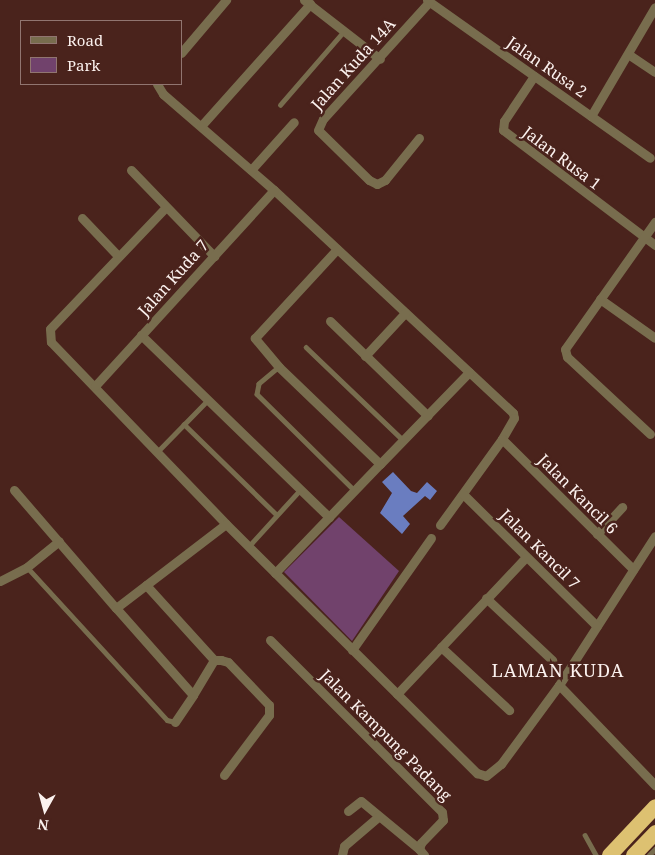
<!DOCTYPE html>
<style>
body{margin:0}
#map{position:relative;width:655px;height:855px;overflow:hidden;background:#4a231c;font-family:"Noto Serif",serif}
div>[style]{position:absolute}
[style*='--x']{left:calc(var(--x)*1px);top:calc(var(--y)*1px);width:calc(var(--w)*1px);rotate:calc(var(--a)*1deg)}
.green>*{inset:0;background:#71426c}
.water>*{inset:0;background:#6a7dc0}
.lane>*{height:4.5px;margin:-2.25px;padding:0 2.25px;transform-origin:2.25px;border-radius:2.25px;background:#786d4e}
.street>*{height:9px;margin:-4.5px;padding:0 4.5px;transform-origin:4.5px;border-radius:4.5px;background:#786d4e}
.highway>*{height:15px;margin:-7.5px;padding:0 7.5px;transform-origin:7.5px;border-radius:7.5px;background:#ddc171}
span{translate:-50% -50%;white-space:nowrap;text-align:center;line-height:1.15;-webkit-text-stroke:5px #4a231c;paint-order:stroke}
.street-label{font-size:16px;color:#fbf1ee}
.neighbourhood-label{font-size:18px;color:#fbf1ee;letter-spacing:1px}
.legend{position:absolute;left:20px;top:20px;width:162px;height:65px;box-sizing:border-box;background:#4a231c;border:1px solid #917570;margin:0;padding:6px 9px;list-style:none;font-size:15px;color:#fbf1ee}
.legend li{display:flex;align-items:center;gap:10px;height:25px}
.legend b{width:25px;border:1px solid #917570}
.north{position:absolute;left:20px;top:785px;width:50px;height:50px;-webkit-text-stroke:4px #4a231c;paint-order:stroke;rotate:187deg;font-size:14px;font-weight:700;line-height:20px;text-align:center;color:#fbf1ee}
.north::after{content:'';display:block;margin:auto;width:18px;height:22px;background:#fbf1ee;clip-path:polygon(50% 0,100% 100%,50% 72%,0 100%)}
</style>
<div id="map">
<div class="green">
<div style="clip-path:polygon(339px 517px,399px 571px,352px 641px,284px 572px)"></div>
</div>
<div class="water">
<div style="clip-path:polygon(393px 472px,411px 491px,417px 493px,427px 482px,437px 491px,430px 500px,425px 496px,403px 516px,410px 524px,402px 534px,380px 513px,392px 493px,382px 482px)"></div>
</div>
<div class="lane">
<div style="--x:280;--y:105;--w:98;--a:-49.1"></div>
<div style="--x:306;--y:347;--w:136;--a:43.8"></div>
<div style="--x:279;--y:367;--w:26;--a:140"></div>
<div style="--x:259;--y:384;--w:10;--a:101"></div>
<div style="--x:257;--y:394;--w:138;--a:44.7"></div>
<div style="--x:184;--y:424;--w:129;--a:44.4"></div>
<div style="--x:158;--y:451;--w:71;--a:-45.6"></div>
<div style="--x:249;--y:546;--w:76;--a:-47.7"></div>
<div style="--x:27;--y:567;--w:207;--a:47.5"></div>
<div style="--x:167;--y:720;--w:8;--a:14"></div>
<div style="--x:585;--y:835;--w:23;--a:61"></div>
<div style="--x:649;--y:855;--w:8;--a:-45"></div>
</div>
<div class="street">
<div style="--x:304;--y:0;--w:96;--a:37.8"></div>
<div style="--x:427;--y:0;--w:273;--a:35.3"></div>
<div style="--x:181;--y:53;--w:70;--a:-49.7"></div>
<div style="--x:628;--y:54;--w:32;--a:34"></div>
<div style="--x:534;--y:76;--w:54;--a:123.7"></div>
<div style="--x:504;--y:121;--w:9;--a:96"></div>
<div style="--x:503;--y:130;--w:191;--a:37.1"></div>
<div style="--x:157;--y:84;--w:12;--a:59"></div>
<div style="--x:163;--y:94;--w:147;--a:40.9"></div>
<div style="--x:274;--y:190;--w:327;--a:43"></div>
<div style="--x:513;--y:413;--w:5;--a:79"></div>
<div style="--x:514;--y:418;--w:24;--a:120"></div>
<div style="--x:502;--y:439;--w:106;--a:125.8"></div>
<div style="--x:591;--y:116;--w:126;--a:-59.6"></div>
<div style="--x:201;--y:126;--w:164;--a:-48.2"></div>
<div style="--x:419;--y:138;--w:54;--a:129"></div>
<div style="--x:385;--y:180;--w:9;--a:153"></div>
<div style="--x:377;--y:184;--w:9;--a:-153"></div>
<div style="--x:369;--y:180;--w:71;--a:-135.6"></div>
<div style="--x:318;--y:130;--w:12;--a:-66"></div>
<div style="--x:323;--y:119;--w:158;--a:-47.8"></div>
<div style="--x:131;--y:170;--w:120;--a:46"></div>
<div style="--x:251;--y:170;--w:64;--a:-48.1"></div>
<div style="--x:166;--y:207;--w:168;--a:133.6"></div>
<div style="--x:50;--y:329;--w:13;--a:86"></div>
<div style="--x:51;--y:342;--w:252;--a:46.1"></div>
<div style="--x:226;--y:524;--w:354;--a:44.8"></div>
<div style="--x:477;--y:773;--w:9;--a:18"></div>
<div style="--x:486;--y:776;--w:19;--a:-39"></div>
<div style="--x:501;--y:764;--w:98;--a:-53.7"></div>
<div style="--x:559;--y:685;--w:177;--a:-57.2"></div>
<div style="--x:82;--y:218;--w:52;--a:46.5"></div>
<div style="--x:600;--y:299;--w:67;--a:35.3"></div>
<div style="--x:330;--y:321;--w:136;--a:44.1"></div>
<div style="--x:141;--y:335;--w:262;--a:44.1"></div>
<div style="--x:365;--y:356;--w:59;--a:-47.1"></div>
<div style="--x:95;--y:386;--w:265;--a:-47.6"></div>
<div style="--x:650;--y:434;--w:113;--a:-137.1"></div>
<div style="--x:567;--y:357;--w:8;--a:-104"></div>
<div style="--x:565;--y:349;--w:156;--a:-54.7"></div>
<div style="--x:502;--y:439;--w:185;--a:44.8"></div>
<div style="--x:380;--y:464;--w:128;--a:-45.9"></div>
<div style="--x:14;--y:490;--w:156;--a:49.2"></div>
<div style="--x:463;--y:494;--w:188;--a:44.6"></div>
<div style="--x:597;--y:534;--w:37;--a:-47"></div>
<div style="--x:275;--y:573;--w:151;--a:-46.1"></div>
<div style="--x:380;--y:464;--w:140;--a:-136.2"></div>
<div style="--x:279;--y:367;--w:38;--a:-130"></div>
<div style="--x:255;--y:338;--w:121;--a:-47.3"></div>
<div style="--x:0;--y:581;--w:30;--a:-27"></div>
<div style="--x:27;--y:567;--w:41;--a:-39.1"></div>
<div style="--x:146;--y:585;--w:101;--a:47.8"></div>
<div style="--x:486;--y:598;--w:91;--a:43.2"></div>
<div style="--x:270;--y:640;--w:243;--a:45"></div>
<div style="--x:442;--y:812;--w:8;--a:83"></div>
<div style="--x:443;--y:820;--w:32;--a:134"></div>
<div style="--x:421;--y:843;--w:6;--a:108"></div>
<div style="--x:419;--y:849;--w:8;--a:50"></div>
<div style="--x:441;--y:647;--w:93;--a:42.8"></div>
<div style="--x:352;--y:650;--w:137;--a:-54.8"></div>
<div style="--x:559;--y:685;--w:139;--a:46.2"></div>
<div style="--x:397;--y:694;--w:188;--a:-46.7"></div>
<div style="--x:175;--y:722;--w:32;--a:-56"></div>
<div style="--x:224;--y:775;--w:75;--a:-53.1"></div>
<div style="--x:269;--y:715;--w:10;--a:-90"></div>
<div style="--x:269;--y:705;--w:59;--a:-133.6"></div>
<div style="--x:228;--y:662;--w:7;--a:-164"></div>
<div style="--x:221;--y:660;--w:7;--a:180"></div>
<div style="--x:214;--y:660;--w:41;--a:121"></div>
<div style="--x:193;--y:695;--w:116;--a:-131.5"></div>
<div style="--x:116;--y:608;--w:138;--a:-37.4"></div>
<div style="--x:348;--y:811;--w:16;--a:-38"></div>
<div style="--x:361;--y:801;--w:75;--a:39.6"></div>
<div style="--x:342;--y:855;--w:9;--a:-77"></div>
<div style="--x:344;--y:846;--w:45;--a:-40.5"></div>
</div>
<div class="highway">
<div style="--x:609;--y:855;--w:67;--a:-46.8"></div>
<div style="--x:633;--y:855;--w:32;--a:-46"></div>
</div>
<div class="street-label">
<span style="left:353px;top:64px;rotate:-48deg">Jalan Kuda 14A</span>
<span style="left:547px;top:67px;rotate:35deg">Jalan Rusa 2</span>
<span style="left:562px;top:158px;rotate:37deg">Jalan Rusa 1</span>
<span style="left:173px;top:278px;rotate:-48deg">Jalan Kuda 7</span>
<span style="left:578px;top:494px;rotate:45deg">Jalan Kancil 6</span>
<span style="left:540px;top:549px;rotate:45deg">Jalan Kancil 7</span>
<span style="left:386px;top:735px;rotate:45deg">Jalan Kampung Padang</span>
</div>
<div class="neighbourhood-label">
<span style="left:558px;top:670px">LAMAN KUDA</span>
</div>
<ul class="legend">
<li><b style="height:6px;background:#786d4e"></b>Road</li>
<li><b style="height:14px;background:#71426c"></b>Park</li>
</ul>
<div class="north">N</div>
</div>
